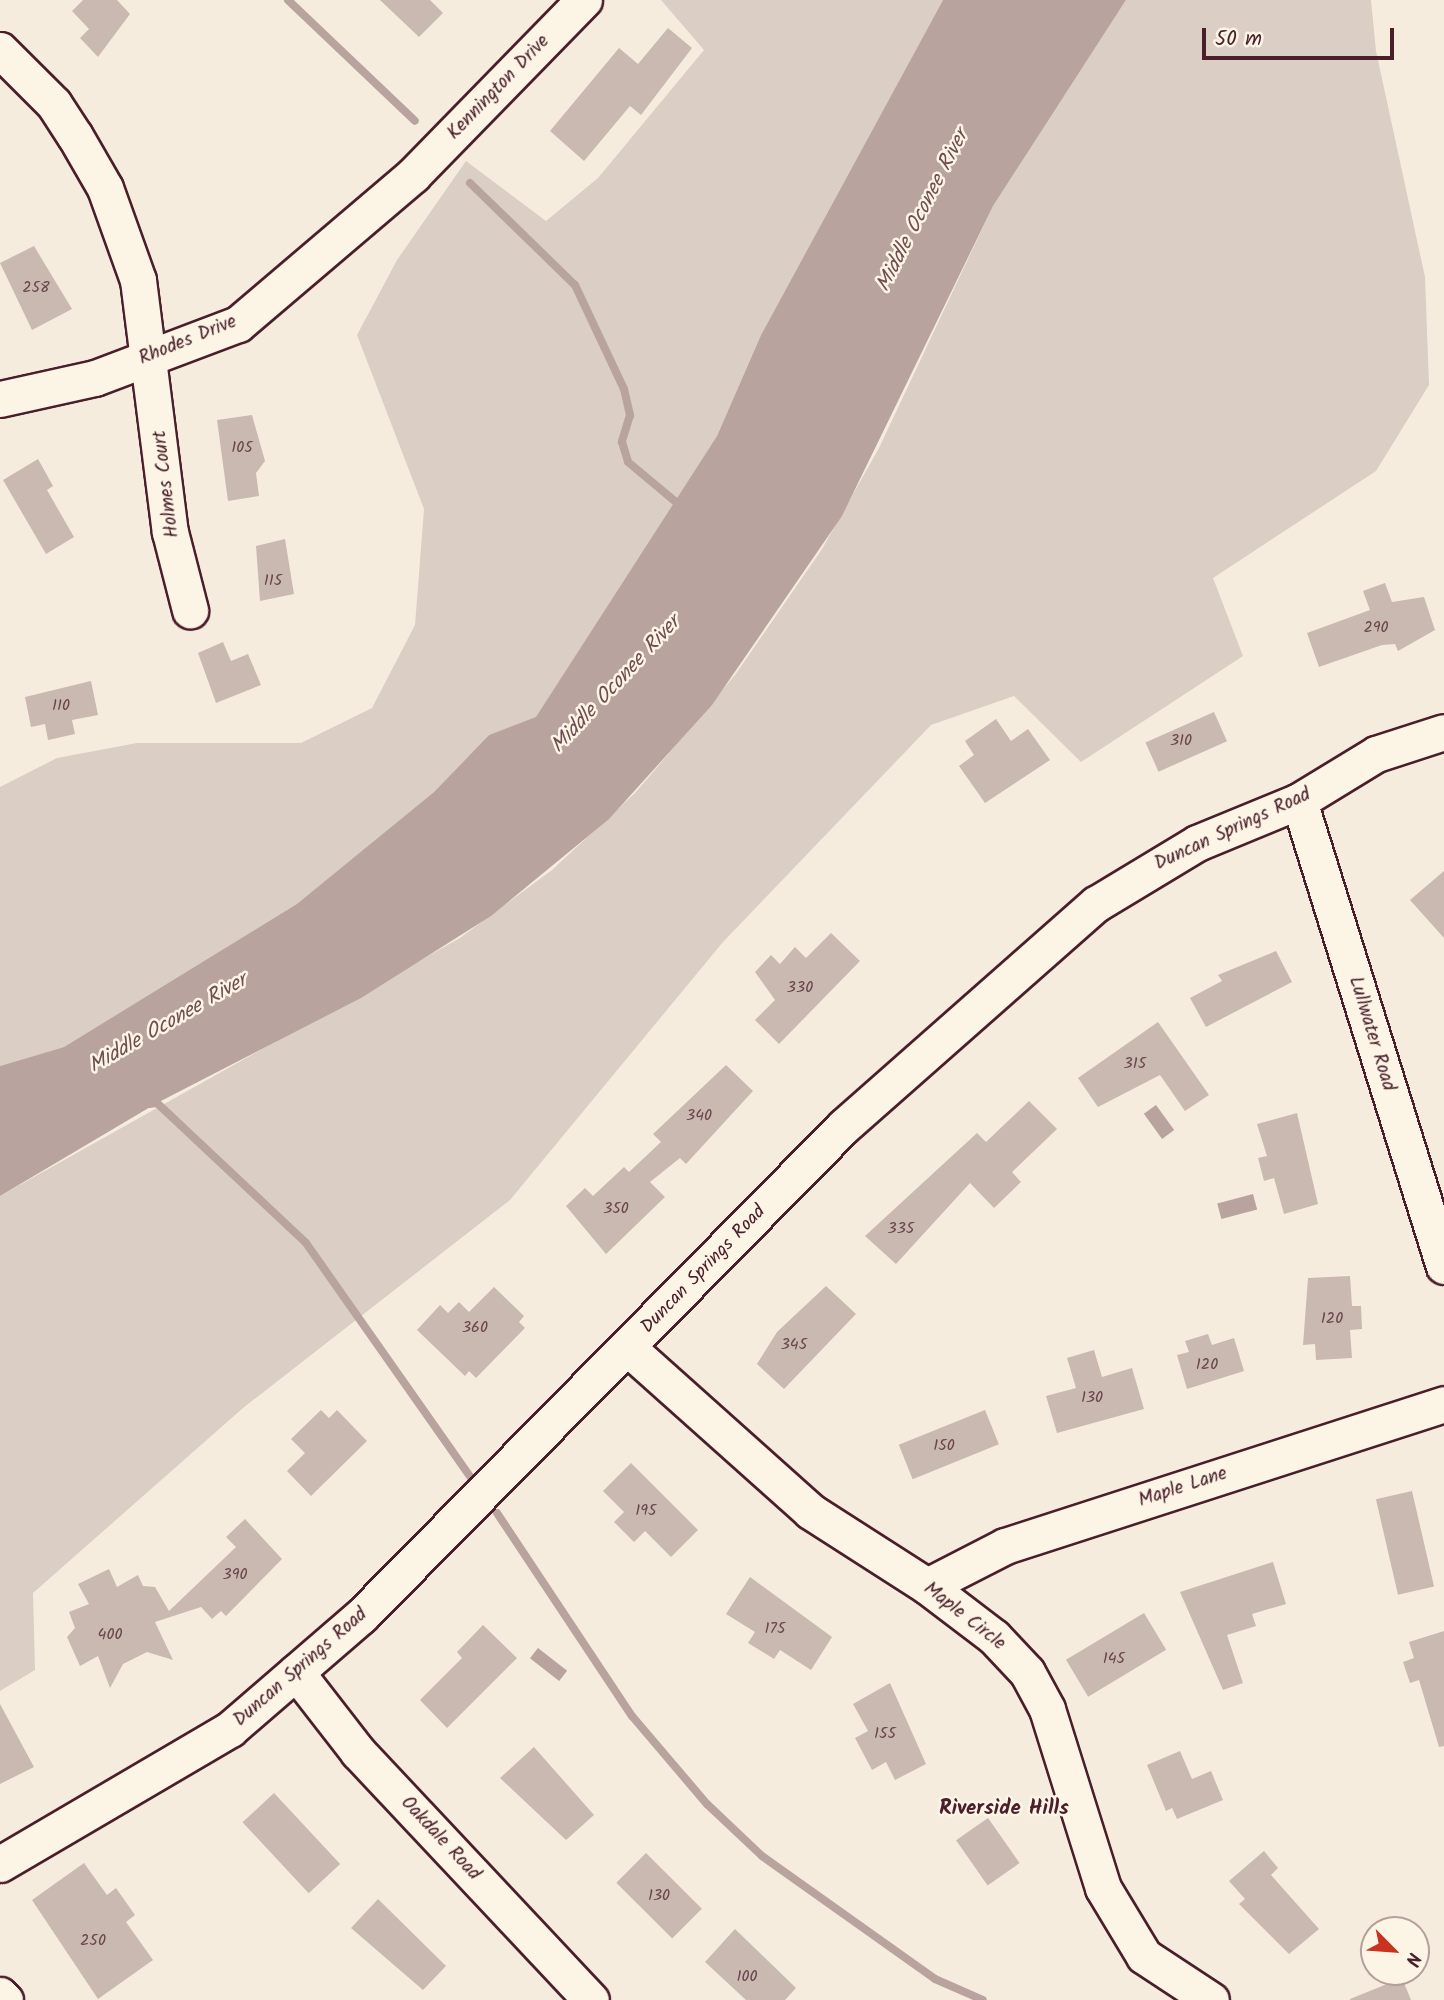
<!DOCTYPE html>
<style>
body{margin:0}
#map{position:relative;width:1444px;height:2000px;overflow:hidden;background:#f5ecde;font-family:Kalam,sans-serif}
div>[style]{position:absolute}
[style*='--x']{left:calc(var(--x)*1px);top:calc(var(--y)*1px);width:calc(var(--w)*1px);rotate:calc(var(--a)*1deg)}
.green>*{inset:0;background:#dbcec4}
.water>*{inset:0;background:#b8a39e;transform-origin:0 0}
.stream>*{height:8px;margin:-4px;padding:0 4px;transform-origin:4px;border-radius:4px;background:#b8a39e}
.building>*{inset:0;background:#cab9b1;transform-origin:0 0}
.roads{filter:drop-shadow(2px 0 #4a1f2b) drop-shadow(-2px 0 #4a1f2b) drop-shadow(0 2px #4a1f2b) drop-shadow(0 -2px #4a1f2b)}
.minor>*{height:35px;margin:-17.5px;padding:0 17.5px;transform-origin:17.5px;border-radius:17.5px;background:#fcf5e5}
span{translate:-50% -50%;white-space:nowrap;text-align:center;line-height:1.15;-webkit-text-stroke:5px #fcf5e5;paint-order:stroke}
.number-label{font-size:16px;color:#6a464c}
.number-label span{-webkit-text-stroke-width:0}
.street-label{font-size:19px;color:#4a1f2b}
.water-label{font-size:21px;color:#704d53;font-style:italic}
.neighbourhood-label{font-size:21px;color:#4a1f2b;font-weight:700}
.north{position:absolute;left:1360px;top:1916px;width:70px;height:70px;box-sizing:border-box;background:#fcf5e5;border:2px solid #b59f9b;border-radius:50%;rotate:115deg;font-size:19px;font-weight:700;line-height:28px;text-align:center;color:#4a1f2b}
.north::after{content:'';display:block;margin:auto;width:24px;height:32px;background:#c8321e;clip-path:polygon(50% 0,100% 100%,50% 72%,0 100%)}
.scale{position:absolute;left:1202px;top:28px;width:192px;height:32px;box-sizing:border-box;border:4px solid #4a1f2b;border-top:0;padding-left:9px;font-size:21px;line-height:24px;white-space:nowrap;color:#4a1f2b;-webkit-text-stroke:5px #fcf5e5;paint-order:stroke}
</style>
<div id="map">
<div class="green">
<div style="clip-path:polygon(661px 0,943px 0,761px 335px,717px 436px,536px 718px,489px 735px,434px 792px,297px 905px,64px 1047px,0 1066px,0 787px,57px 758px,137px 743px,301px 743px,372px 708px,415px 625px,424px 509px,357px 335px,397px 260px,466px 161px,546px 221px,598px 178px,704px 50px)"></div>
<div style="clip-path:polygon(1126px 0,1371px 0,1376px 51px,1425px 277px,1429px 385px,1376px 471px,1213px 578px,1243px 656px,1081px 762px,1014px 696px,931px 725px,723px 942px,510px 1200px,243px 1408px,33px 1593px,35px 1670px,0 1691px,0 1196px,460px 938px,552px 870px,636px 792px,735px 675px,822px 549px,879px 448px,993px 206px)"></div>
</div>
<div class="water">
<div style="clip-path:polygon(943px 0,1126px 0,993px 206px,842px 516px,712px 705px,609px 819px,491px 916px,361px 998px,157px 1103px,0 1196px,0 1066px,64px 1047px,297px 904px,434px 792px,489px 735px,536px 717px,717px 436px,761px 335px)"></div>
<div style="left:1156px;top:1105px;width:31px;height:15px;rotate:54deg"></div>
<div style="left:1253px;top:1194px;width:16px;height:37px;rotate:75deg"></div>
<div style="left:538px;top:1648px;width:37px;height:13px;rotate:38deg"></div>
</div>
<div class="stream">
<div style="--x:288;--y:0;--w:175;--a:43.6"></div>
<div style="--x:470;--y:183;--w:146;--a:44.2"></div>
<div style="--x:575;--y:285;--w:115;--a:64.8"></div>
<div style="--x:624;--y:389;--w:27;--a:77"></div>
<div style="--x:630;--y:415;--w:28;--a:107"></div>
<div style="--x:622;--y:442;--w:21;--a:73"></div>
<div style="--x:628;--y:462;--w:72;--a:39.9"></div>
<div style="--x:149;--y:1104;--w:8;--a:-7"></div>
<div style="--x:157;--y:1103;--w:204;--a:43.2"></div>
<div style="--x:306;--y:1243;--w:289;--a:54.9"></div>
<div style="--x:497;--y:1513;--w:244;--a:56.4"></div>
<div style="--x:632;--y:1716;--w:116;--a:49.6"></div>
<div style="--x:707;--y:1804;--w:76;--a:43.4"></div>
<div style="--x:762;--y:1856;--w:212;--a:35.4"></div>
<div style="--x:935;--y:1979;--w:52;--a:23.6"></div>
</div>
<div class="building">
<div style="clip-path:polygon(83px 0,117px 0,130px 14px,98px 57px,80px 38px,89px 29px,72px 11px)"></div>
<div style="clip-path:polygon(380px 0,430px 0,443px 13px,419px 37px)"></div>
<div style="clip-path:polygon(668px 28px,692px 48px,641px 115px,630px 106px,584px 161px,550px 131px,619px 48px,638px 64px)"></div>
<div style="clip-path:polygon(34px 246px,72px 309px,32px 330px,0 263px)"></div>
<div style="clip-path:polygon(252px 415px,265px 461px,256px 473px,259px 496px,228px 501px,217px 420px)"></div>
<div style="clip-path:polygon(38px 459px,53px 486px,47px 490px,74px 537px,46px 554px,3px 480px)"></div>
<div style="clip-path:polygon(285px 539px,294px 594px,260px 601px,256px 546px)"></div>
<div style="clip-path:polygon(1385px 583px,1392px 602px,1424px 597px,1435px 630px,1398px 651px,1395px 644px,1382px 645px,1319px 667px,1307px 633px,1370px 610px,1363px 591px)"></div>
<div style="clip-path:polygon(223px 642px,231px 661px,248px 654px,261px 685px,216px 703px,198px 653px)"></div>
<div style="clip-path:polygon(91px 681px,98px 715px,72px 720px,75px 734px,48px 740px,45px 724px,31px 727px,25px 697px)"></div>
<div style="left:1214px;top:712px;width:32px;height:75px;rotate:66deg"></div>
<div style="clip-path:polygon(996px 719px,1011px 741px,1028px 729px,1050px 760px,985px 803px,959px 766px,974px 755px,965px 741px)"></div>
<div style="clip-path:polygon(1444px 871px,1444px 938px,1410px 900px)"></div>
<div style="clip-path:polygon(831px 933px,860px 961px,779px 1044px,755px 1020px,775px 1000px,755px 972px,771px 955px,780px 964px,795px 947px,806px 958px)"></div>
<div style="clip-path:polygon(1276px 951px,1292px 982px,1206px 1027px,1190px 998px,1222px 981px,1218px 975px)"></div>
<div style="clip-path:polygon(1158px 1022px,1209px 1095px,1185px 1111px,1160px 1075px,1098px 1107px,1078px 1078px)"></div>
<div style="clip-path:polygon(726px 1065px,753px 1091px,686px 1164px,680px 1158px,650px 1182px,665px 1197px,606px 1254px,566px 1206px,585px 1188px,593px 1196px,624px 1167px,629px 1172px,661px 1142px,653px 1134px)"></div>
<div style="clip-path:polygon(1029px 1101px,1057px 1129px,1012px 1172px,1021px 1182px,994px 1208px,970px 1183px,896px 1264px,865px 1236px,977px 1133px,986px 1142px)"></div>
<div style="clip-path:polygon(1297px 1113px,1318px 1204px,1284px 1214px,1274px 1178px,1264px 1181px,1258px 1158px,1267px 1156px,1257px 1124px)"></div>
<div style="clip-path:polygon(1350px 1276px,1352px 1306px,1361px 1306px,1362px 1329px,1350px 1330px,1352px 1358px,1316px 1360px,1315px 1344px,1303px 1345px,1308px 1278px)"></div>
<div style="clip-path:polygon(826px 1286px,856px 1314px,784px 1389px,757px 1364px,777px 1332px)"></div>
<div style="clip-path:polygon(494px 1287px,524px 1316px,519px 1322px,525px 1328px,476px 1378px,469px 1371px,465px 1376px,417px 1330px,440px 1305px,448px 1313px,459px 1302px,469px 1312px)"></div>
<div style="clip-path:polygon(1208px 1334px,1212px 1345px,1234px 1338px,1244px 1371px,1187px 1389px,1177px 1355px,1189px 1352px,1185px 1341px)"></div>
<div style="clip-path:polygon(1094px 1350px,1102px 1377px,1132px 1368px,1144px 1409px,1057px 1433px,1046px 1396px,1076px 1388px,1067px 1358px)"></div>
<div style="clip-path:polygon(321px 1410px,329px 1418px,337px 1410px,367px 1441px,311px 1496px,287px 1471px,305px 1453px,291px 1439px)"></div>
<div style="left:985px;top:1410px;width:37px;height:93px;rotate:68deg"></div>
<div style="clip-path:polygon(631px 1463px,698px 1530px,671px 1557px,645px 1531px,634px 1542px,614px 1522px,624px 1512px,603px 1491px)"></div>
<div style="left:1412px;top:1491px;width:98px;height:37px;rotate:77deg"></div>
<div style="clip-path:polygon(245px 1519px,282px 1559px,226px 1616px,221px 1611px,212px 1619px,201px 1607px,155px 1622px,173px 1660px,147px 1652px,123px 1664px,110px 1688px,98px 1656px,80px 1666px,67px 1637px,75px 1628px,69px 1612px,89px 1604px,78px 1584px,109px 1569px,117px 1587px,138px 1575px,143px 1586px,155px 1587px,169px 1611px,236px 1547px,226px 1537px)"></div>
<div style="clip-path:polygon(1273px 1562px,1286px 1604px,1252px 1614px,1256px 1626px,1227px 1635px,1243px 1683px,1223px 1690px,1180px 1592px)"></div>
<div style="clip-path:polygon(750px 1577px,832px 1637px,811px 1670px,780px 1650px,774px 1659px,748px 1643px,755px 1632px,726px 1614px)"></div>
<div style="left:1144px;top:1613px;width:43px;height:91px;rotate:59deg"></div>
<div style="clip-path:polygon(483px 1625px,517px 1658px,447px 1728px,420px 1700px,462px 1658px,457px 1652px)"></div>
<div style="clip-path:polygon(1444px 1631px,1444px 1746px,1439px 1747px,1419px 1680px,1410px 1683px,1403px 1662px,1414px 1658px,1409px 1642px)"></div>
<div style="clip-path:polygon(890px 1683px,926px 1764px,895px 1780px,886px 1762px,872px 1770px,864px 1755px,855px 1738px,868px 1731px,853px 1704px)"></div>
<div style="clip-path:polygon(0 1704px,34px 1767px,0 1784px)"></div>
<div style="clip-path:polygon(534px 1747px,594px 1815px,566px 1840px,500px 1778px)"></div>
<div style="clip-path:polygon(1180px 1751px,1192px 1779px,1211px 1771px,1223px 1800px,1177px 1819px,1172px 1808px,1166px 1811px,1147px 1765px)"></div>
<div style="left:274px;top:1793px;width:97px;height:43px;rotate:47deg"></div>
<div style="left:988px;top:1818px;width:55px;height:39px;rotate:55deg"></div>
<div style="clip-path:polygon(1264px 1851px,1278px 1868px,1271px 1875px,1319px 1929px,1289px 1954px,1239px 1904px,1245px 1899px,1229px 1881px)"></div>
<div style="left:646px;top:1853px;width:79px;height:42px;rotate:45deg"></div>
<div style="clip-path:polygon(84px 1863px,107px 1895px,116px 1888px,135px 1915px,126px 1922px,153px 1960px,98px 1999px,32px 1900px)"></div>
<div style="clip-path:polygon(378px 1899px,446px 1966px,423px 1990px,351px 1928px)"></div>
<div style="clip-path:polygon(735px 1929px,796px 1988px,785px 2000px,746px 2000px,705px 1962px)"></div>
<div style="clip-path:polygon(1402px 1978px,1411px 2000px,1350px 2000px,1350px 1999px)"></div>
</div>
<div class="roads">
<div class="minor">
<div style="--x:0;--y:50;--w:76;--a:45"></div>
<div style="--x:54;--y:104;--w:38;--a:57"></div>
<div style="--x:75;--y:136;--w:60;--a:60"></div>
<div style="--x:105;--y:188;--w:98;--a:70.3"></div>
<div style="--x:138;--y:280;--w:254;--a:82.8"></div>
<div style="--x:170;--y:532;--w:81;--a:75.6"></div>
<div style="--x:0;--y:399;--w:97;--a:-12.5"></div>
<div style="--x:95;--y:378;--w:153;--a:-20.7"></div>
<div style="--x:238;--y:324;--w:230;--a:-40.4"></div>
<div style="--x:413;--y:175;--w:245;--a:-45.7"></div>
<div style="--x:1299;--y:801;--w:487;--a:72.7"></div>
<div style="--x:628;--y:1348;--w:244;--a:41.8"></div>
<div style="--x:810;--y:1511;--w:139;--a:32.7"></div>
<div style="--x:927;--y:1586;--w:84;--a:37.3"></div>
<div style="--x:994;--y:1637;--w:48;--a:46.7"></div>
<div style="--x:1027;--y:1672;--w:42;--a:61.6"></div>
<div style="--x:1047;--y:1709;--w:188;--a:72.6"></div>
<div style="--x:1103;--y:1888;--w:79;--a:58.9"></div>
<div style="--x:1144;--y:1956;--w:80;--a:33.3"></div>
<div style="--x:927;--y:1586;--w:88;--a:-27.1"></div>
<div style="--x:1005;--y:1546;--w:461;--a:-17.9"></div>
<div style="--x:296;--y:1672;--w:101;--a:52.2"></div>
<div style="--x:358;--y:1752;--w:340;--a:46.8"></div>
<div style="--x:0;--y:1864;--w:267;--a:-30.4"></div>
<div style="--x:230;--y:1729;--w:173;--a:-40.8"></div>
<div style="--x:361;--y:1616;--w:688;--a:-45.41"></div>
<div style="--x:844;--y:1126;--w:336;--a:-41.4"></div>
<div style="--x:1096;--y:904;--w:118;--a:-31.1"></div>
<div style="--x:1197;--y:843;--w:110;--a:-22.4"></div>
<div style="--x:1299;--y:801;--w:90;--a:-31.4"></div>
<div style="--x:1376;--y:754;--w:71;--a:-17.9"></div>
<div style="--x:0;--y:1995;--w:7;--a:45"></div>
</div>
</div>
<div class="number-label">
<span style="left:36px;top:288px">258</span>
<span style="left:242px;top:448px">105</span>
<span style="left:273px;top:581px">115</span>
<span style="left:1376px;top:628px">290</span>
<span style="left:61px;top:706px">110</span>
<span style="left:1181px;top:741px">310</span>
<span style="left:800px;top:988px">330</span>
<span style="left:1135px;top:1064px">315</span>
<span style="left:699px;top:1116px">340</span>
<span style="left:616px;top:1209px">350</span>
<span style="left:901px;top:1229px">335</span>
<span style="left:1332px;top:1319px">120</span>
<span style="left:475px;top:1328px">360</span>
<span style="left:794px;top:1345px">345</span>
<span style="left:1207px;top:1365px">120</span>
<span style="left:1092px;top:1398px">130</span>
<span style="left:944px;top:1446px">150</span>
<span style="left:646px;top:1511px">195</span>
<span style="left:235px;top:1575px">390</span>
<span style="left:775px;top:1629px">175</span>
<span style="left:110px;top:1635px">400</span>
<span style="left:1114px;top:1659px">145</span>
<span style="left:885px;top:1734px">155</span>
<span style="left:659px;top:1896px">130</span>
<span style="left:93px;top:1941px">250</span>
<span style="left:747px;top:1977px">100</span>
</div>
<div class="street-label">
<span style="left:499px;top:88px;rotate:-46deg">Kennington Drive</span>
<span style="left:188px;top:341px;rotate:-22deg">Rhodes Drive</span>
<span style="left:167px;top:484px;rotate:-97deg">Holmes Court</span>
<span style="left:1233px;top:830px;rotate:-25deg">Duncan Springs Road</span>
<span style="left:1371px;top:1034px;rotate:73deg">Lullwater Road</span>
<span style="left:704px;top:1270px;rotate:-46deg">Duncan Springs Road</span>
<span style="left:1183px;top:1488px;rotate:-18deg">Maple Lane</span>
<span style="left:964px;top:1617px;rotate:38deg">Maple Circle</span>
<span style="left:301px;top:1668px;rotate:-41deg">Duncan Springs Road</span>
<span style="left:440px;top:1839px;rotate:47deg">Oakdale Road</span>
</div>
<div class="water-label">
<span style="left:923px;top:211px;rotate:-63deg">Middle Oconee River</span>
<span style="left:616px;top:685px;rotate:-47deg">Middle Oconee River</span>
<span style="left:168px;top:1024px;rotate:-30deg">Middle Oconee River</span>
</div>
<div class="neighbourhood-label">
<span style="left:1004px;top:1809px">Riverside Hills</span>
</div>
<div class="north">N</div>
<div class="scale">50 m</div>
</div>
